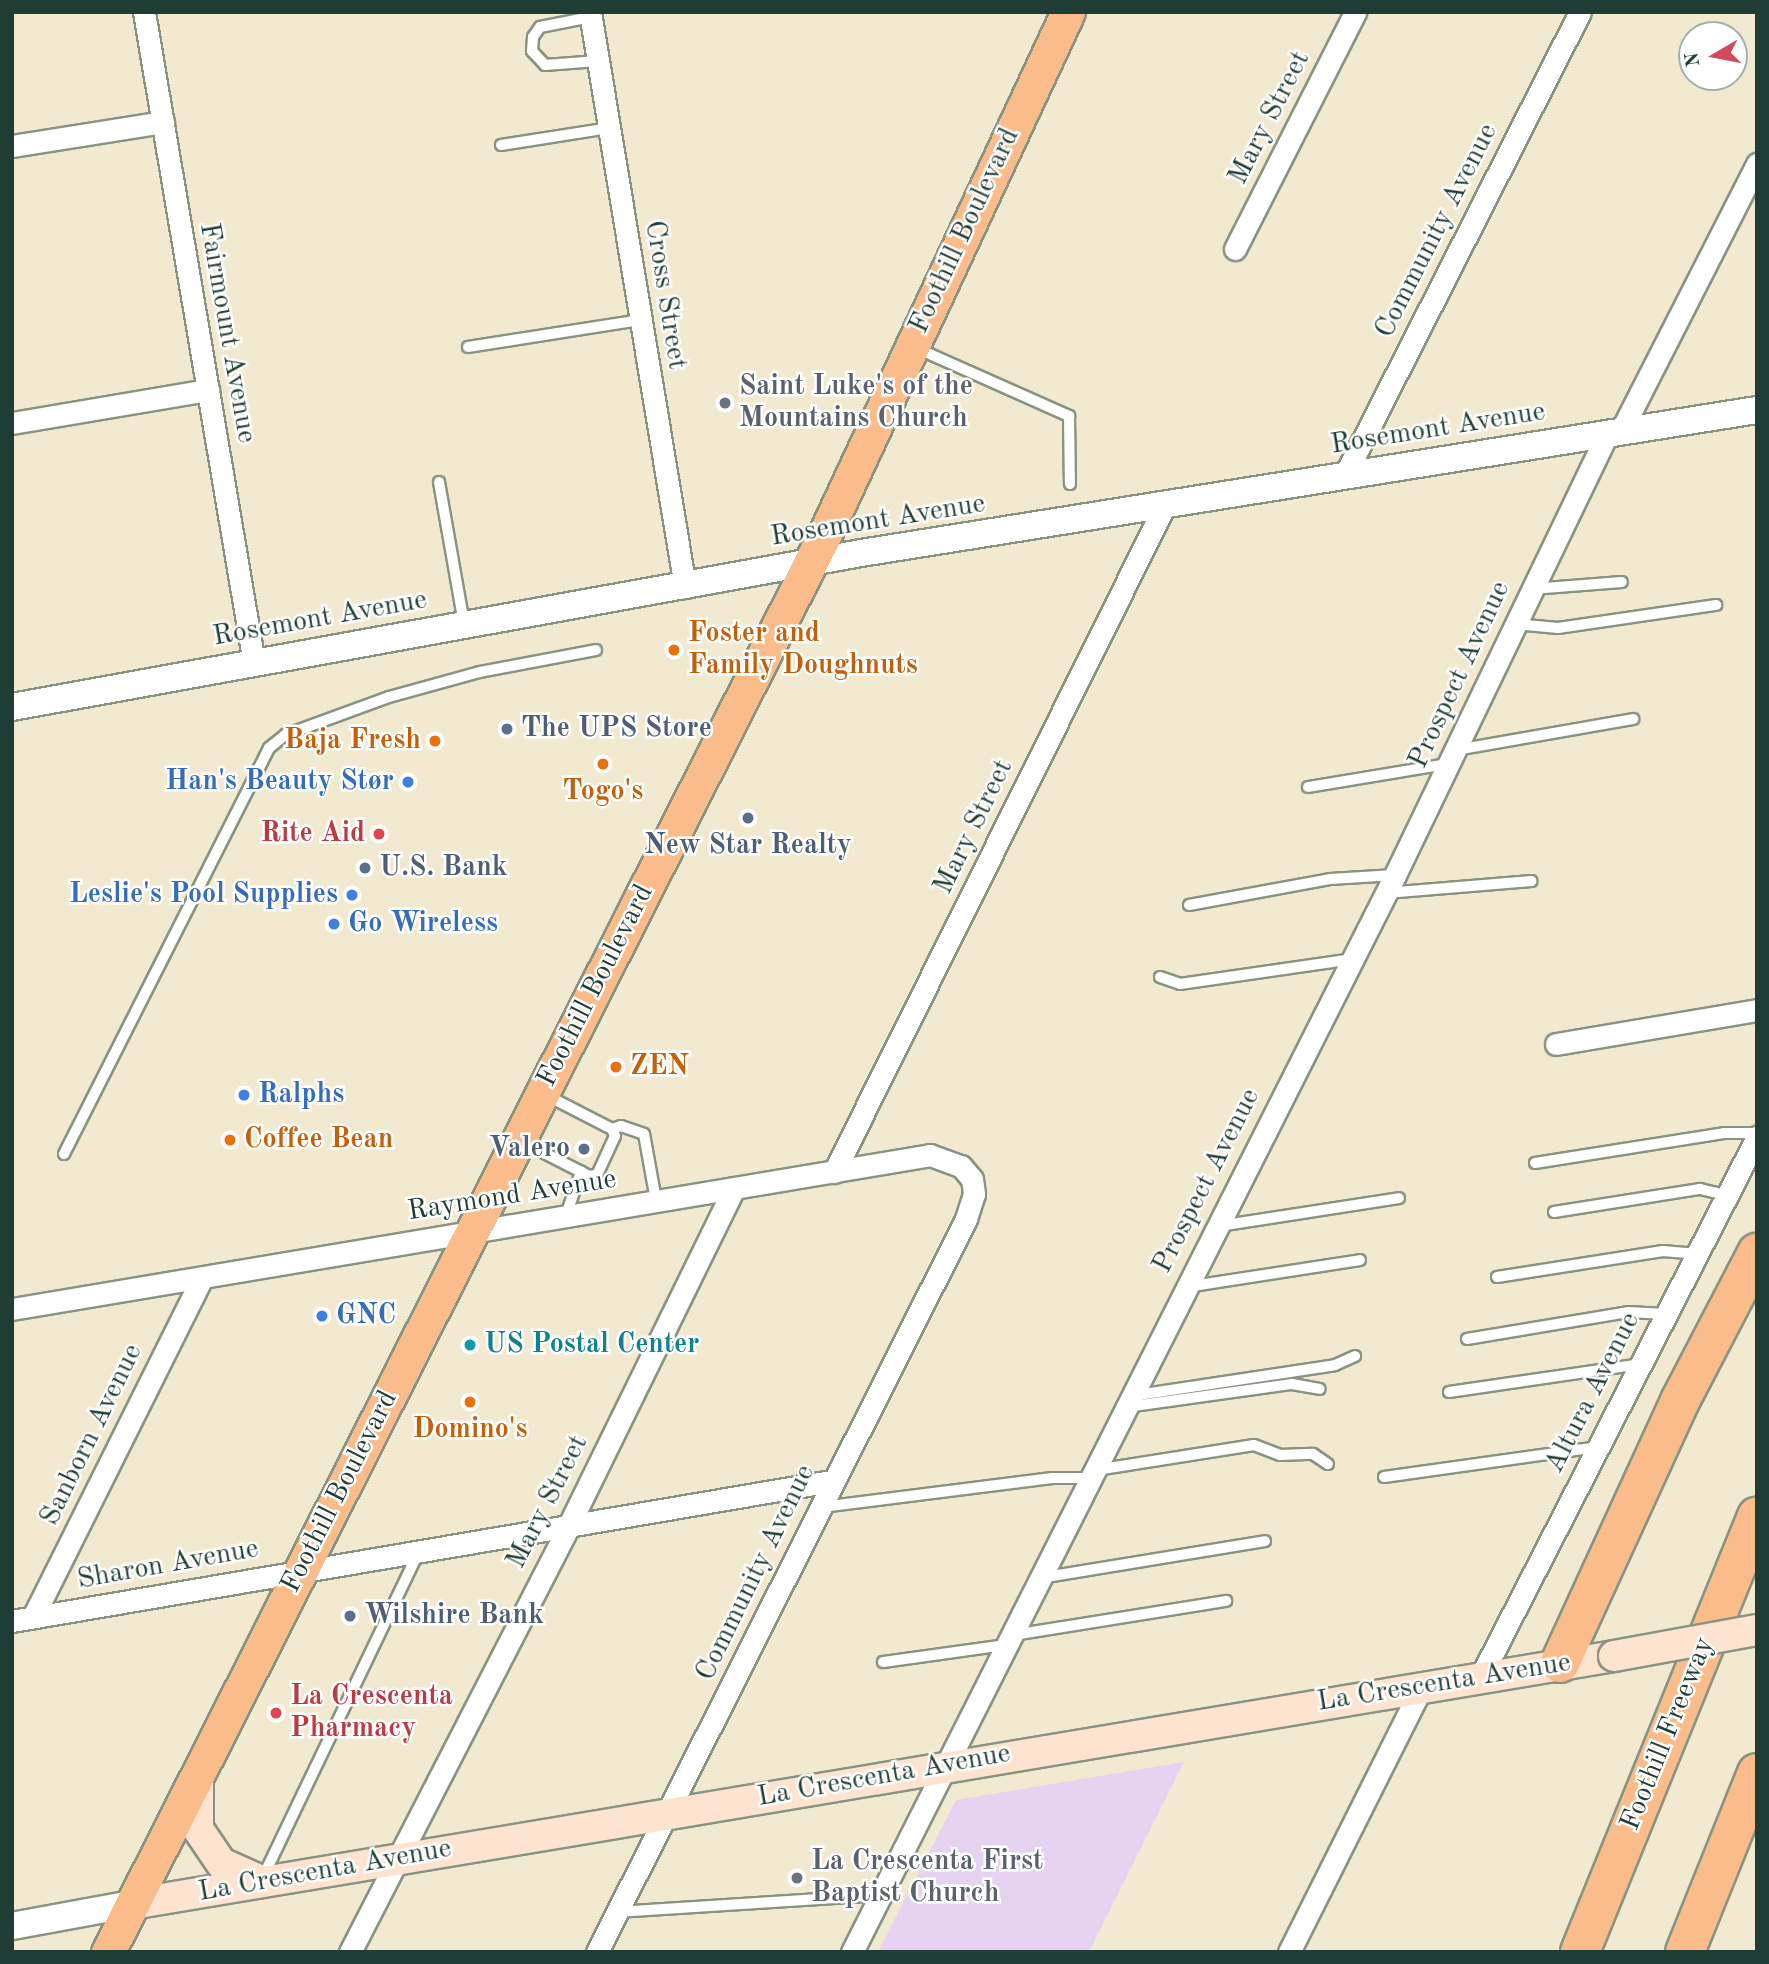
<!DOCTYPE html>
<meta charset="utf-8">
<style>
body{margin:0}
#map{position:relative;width:1769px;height:1964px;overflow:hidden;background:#f1e9d0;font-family:"Old Standard TT",serif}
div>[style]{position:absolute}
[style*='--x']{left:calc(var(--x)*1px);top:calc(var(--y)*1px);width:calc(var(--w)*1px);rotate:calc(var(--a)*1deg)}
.built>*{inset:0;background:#e5d3f1}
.roads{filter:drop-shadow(2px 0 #889382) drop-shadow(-2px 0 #889382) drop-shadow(0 2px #889382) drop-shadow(0 -2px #889382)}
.service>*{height:10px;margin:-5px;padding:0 5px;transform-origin:5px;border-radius:5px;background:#fff}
.minor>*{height:21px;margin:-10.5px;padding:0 10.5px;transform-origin:10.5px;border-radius:10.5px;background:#fff}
.tertiary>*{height:26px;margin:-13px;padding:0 13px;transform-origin:13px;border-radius:13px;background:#fff}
.secondary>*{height:30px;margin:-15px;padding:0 15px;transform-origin:15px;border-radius:15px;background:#fde4d0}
.primary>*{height:33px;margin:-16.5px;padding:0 16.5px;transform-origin:16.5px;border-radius:16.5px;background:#f9bc8a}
.motorway>*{height:38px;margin:-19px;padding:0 19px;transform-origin:19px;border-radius:19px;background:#f9bc8a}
.bridges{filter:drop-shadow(2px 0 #889382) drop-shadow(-2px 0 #889382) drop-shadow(0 2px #889382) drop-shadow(0 -2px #889382)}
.secondary-bridge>*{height:30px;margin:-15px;padding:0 15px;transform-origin:15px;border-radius:15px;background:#fde4d0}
.dots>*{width:19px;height:19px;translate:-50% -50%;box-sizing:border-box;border:4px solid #fff;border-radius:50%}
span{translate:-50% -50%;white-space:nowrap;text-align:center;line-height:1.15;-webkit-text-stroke:5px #fff;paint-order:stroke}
.street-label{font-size:28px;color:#1f3d34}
.worship-label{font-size:28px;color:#5b616d;font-weight:700}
.left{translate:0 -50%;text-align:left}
.food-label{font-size:28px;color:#c56008;font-weight:700}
.right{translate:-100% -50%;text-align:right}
.service-label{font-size:28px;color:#4e5e75;font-weight:700}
.shop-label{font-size:28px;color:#366cbe;font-weight:700}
.health-label{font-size:28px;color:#be3a42;font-weight:700}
.culture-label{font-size:28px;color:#0d838f;font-weight:700}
.frame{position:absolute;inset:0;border:14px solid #1f3d34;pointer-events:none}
.north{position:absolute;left:1678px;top:21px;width:70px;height:70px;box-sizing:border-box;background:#fff;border:2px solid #a5b1ae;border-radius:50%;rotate:260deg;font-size:19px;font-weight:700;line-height:28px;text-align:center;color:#1f3d34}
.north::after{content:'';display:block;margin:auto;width:24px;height:32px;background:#d1495b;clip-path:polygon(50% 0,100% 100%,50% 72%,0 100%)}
</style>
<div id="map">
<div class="built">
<div style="clip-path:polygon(1184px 1762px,1089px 1952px,878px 1952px,956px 1800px)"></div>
</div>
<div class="roads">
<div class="service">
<div style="--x:591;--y:17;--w:52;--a:168.9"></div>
<div style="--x:540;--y:27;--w:12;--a:125"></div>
<div style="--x:533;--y:37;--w:14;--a:94"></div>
<div style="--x:532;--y:51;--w:19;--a:47"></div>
<div style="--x:545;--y:65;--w:53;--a:-4.3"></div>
<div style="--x:501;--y:145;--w:109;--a:-8.9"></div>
<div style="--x:468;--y:347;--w:175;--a:-8.9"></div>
<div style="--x:914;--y:347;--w:170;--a:24"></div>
<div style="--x:1069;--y:416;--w:68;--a:89.2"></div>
<div style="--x:439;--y:482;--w:144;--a:80"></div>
<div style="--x:1532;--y:589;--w:90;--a:-4.4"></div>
<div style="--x:1515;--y:624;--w:43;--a:5.3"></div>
<div style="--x:1558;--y:628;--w:160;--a:-8.3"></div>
<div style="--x:1456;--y:750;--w:180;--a:-9.9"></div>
<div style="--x:1308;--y:787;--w:141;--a:-9.4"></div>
<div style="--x:1386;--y:893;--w:146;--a:-4.7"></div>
<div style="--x:1189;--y:905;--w:143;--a:-10.4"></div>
<div style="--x:1330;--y:879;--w:65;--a:-3.5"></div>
<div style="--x:1160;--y:977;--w:21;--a:19"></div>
<div style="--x:1180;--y:984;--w:175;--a:-8.2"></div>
<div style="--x:612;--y:1129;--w:9;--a:-18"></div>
<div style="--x:621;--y:1126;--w:24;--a:19"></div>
<div style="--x:644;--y:1134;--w:67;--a:79.7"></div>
<div style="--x:521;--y:1141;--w:76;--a:27.2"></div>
<div style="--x:589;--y:1176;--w:8;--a:-7"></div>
<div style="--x:597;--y:1175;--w:43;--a:-65.2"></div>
<div style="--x:615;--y:1136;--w:8;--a:-113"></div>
<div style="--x:612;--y:1129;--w:76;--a:-152.8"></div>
<div style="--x:64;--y:1154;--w:455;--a:-63.2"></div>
<div style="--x:269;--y:748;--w:21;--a:-39"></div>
<div style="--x:285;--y:735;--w:111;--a:-20.1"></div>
<div style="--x:389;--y:697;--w:94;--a:-15.4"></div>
<div style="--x:480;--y:672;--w:118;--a:-10.7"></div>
<div style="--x:1535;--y:1163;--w:191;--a:-9"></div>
<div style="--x:1724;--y:1133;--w:33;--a:0"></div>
<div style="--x:1554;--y:1212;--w:148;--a:-9"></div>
<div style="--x:1700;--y:1189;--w:28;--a:13"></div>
<div style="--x:566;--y:1215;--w:46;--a:-70.8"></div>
<div style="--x:1219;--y:1226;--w:182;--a:-8.8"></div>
<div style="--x:1497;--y:1277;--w:168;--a:-8.9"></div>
<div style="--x:1663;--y:1251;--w:33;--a:5"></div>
<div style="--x:1186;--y:1287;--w:176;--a:-8.8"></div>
<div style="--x:1467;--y:1339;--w:163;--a:-9.5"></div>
<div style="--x:1628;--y:1312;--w:38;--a:3"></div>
<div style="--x:1449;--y:1392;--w:193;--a:-8.3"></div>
<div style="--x:1131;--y:1396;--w:206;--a:-8.6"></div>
<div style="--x:1335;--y:1365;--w:22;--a:-24"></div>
<div style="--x:1126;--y:1407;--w:168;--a:-7.9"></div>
<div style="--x:1292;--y:1384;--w:28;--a:10"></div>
<div style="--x:1096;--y:1470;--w:160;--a:-9"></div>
<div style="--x:1254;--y:1445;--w:28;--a:21"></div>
<div style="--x:1280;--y:1455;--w:33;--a:-2"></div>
<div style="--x:1313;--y:1454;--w:18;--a:34"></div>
<div style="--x:1384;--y:1477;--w:215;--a:-8"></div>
<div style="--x:822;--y:1507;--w:232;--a:-7.2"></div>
<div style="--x:1052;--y:1478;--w:37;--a:0"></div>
<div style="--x:1040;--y:1578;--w:228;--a:-9.3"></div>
<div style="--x:1013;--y:1635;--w:216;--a:-9.1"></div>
<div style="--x:883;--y:1662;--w:123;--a:-7.9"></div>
<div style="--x:262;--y:1879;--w:363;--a:-64.4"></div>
<div style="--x:618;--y:1912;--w:263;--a:-3.7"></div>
</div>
<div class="minor">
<div style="--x:144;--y:12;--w:660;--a:80.41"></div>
<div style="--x:590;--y:12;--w:583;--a:80.62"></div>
<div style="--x:12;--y:146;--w:153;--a:-9"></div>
<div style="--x:1235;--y:249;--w:266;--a:-63.1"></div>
<div style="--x:12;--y:423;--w:199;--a:-9.6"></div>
<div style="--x:1621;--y:431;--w:300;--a:-63"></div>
<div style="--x:1345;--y:475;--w:519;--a:-63.09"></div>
<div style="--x:1556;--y:1044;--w:204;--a:-9.6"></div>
<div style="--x:834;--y:1172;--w:742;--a:-63.61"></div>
<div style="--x:12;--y:1309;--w:931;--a:-9.52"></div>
<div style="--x:930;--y:1155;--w:33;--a:20"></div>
<div style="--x:961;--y:1166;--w:17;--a:50"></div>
<div style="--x:972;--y:1179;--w:15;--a:82"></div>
<div style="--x:974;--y:1194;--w:26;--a:108"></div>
<div style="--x:966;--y:1219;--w:821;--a:116.72"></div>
<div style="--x:33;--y:1617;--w:379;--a:-63.5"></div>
<div style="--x:12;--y:1621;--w:831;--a:-9.7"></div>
<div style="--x:1481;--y:1676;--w:606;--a:-62.88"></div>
<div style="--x:350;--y:1952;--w:480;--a:-62.8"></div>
<div style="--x:569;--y:1525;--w:375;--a:-63.9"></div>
<div style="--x:852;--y:1952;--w:1206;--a:-63.24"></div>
<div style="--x:1395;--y:875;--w:489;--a:-64.3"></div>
<div style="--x:1289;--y:1952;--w:297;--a:-63.4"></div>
</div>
<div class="tertiary">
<div style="--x:12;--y:707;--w:863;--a:-10.28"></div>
<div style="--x:861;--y:553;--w:907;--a:-9.07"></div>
<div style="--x:12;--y:1926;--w:122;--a:-10.4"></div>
</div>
<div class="secondary">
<div style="--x:198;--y:1774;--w:55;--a:90"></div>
<div style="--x:198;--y:1829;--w:41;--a:55.9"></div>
<div style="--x:221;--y:1863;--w:44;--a:24.2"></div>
<div style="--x:132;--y:1904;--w:1503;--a:-9.5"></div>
</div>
<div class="primary">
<div style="--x:108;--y:1952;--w:1582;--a:-63.18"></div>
<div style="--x:822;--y:540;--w:582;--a:-65.02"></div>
</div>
<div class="motorway">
<div style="--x:1560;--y:1663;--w:290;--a:-65.4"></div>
<div style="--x:1681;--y:1399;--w:165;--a:-62.5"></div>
<div style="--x:1580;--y:1952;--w:470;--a:-67.9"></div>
<div style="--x:1685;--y:1952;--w:193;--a:-68.1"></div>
</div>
</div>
<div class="bridges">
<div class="secondary-bridge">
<div style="--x:1614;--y:1656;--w:145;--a:-10.3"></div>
</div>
</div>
<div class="dots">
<div style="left:725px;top:403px;background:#6b7280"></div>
<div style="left:674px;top:650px;background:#e8710a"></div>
<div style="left:507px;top:729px;background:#5c6f8a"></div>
<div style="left:435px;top:741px;background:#e8710a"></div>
<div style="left:603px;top:764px;background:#e8710a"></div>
<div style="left:408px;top:782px;background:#3f7fe0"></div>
<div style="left:748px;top:818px;background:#5c6f8a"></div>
<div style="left:379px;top:834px;background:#e0444e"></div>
<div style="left:365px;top:868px;background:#5c6f8a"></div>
<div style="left:352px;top:895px;background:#3f7fe0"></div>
<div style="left:334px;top:924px;background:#3f7fe0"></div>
<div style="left:616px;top:1067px;background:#e8710a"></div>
<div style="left:244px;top:1095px;background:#3f7fe0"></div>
<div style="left:230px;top:1140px;background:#e8710a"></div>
<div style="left:584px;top:1149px;background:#5c6f8a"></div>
<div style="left:322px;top:1316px;background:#3f7fe0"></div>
<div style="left:470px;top:1345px;background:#0f9aa8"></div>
<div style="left:470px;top:1402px;background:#e8710a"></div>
<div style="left:350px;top:1616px;background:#5c6f8a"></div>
<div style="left:276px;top:1713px;background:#e0444e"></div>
<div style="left:797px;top:1878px;background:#6b7280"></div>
</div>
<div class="street-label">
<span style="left:1270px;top:118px;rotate:-63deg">Mary Street</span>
<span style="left:965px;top:231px;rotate:-65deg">Foothill Boulevard</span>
<span style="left:1437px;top:231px;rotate:-63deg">Community Avenue</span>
<span style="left:665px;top:295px;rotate:81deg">Cross Street</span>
<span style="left:227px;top:333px;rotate:80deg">Fairmount Avenue</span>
<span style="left:1438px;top:429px;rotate:-9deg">Rosemont Avenue</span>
<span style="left:878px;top:521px;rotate:-9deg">Rosemont Avenue</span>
<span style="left:320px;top:619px;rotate:-10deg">Rosemont Avenue</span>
<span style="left:1460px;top:675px;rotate:-65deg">Prospect Avenue</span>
<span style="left:974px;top:827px;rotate:-64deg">Mary Street</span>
<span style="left:596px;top:986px;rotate:-63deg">Foothill Boulevard</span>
<span style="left:1207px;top:1181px;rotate:-63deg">Prospect Avenue</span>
<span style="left:512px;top:1196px;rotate:-9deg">Raymond Avenue</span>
<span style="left:1593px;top:1393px;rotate:-63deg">Altura Avenue</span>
<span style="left:92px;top:1435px;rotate:-64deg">Sanborn Avenue</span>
<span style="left:340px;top:1492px;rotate:-63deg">Foothill Boulevard</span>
<span style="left:548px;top:1502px;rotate:-63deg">Mary Street</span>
<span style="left:168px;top:1565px;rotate:-10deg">Sharon Avenue</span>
<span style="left:756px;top:1573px;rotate:-64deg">Community Avenue</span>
<span style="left:1444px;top:1683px;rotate:-9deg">La Crescenta Avenue</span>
<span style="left:1668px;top:1734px;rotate:-68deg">Foothill Freeway</span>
<span style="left:884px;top:1776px;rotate:-10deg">La Crescenta Avenue</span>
<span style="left:325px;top:1871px;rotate:-10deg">La Crescenta Avenue</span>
</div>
<div class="worship-label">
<span class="left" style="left:739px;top:403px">Saint Luke's of the<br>Mountains Church</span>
<span class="left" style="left:811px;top:1878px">La Crescenta First<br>Baptist Church</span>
</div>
<div class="food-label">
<span class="left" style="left:688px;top:650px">Foster and<br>Family Doughnuts</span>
<span class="right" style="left:421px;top:741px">Baja Fresh</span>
<span style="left:603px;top:792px">Togo's</span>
<span class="left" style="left:630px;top:1067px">ZEN</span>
<span class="left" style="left:244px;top:1140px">Coffee Bean</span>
<span style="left:470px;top:1430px">Domino's</span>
</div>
<div class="service-label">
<span class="left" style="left:521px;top:729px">The UPS Store</span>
<span style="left:748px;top:846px">New Star Realty</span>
<span class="left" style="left:379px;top:868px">U.S. Bank</span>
<span class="right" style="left:570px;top:1149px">Valero</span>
<span class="left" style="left:364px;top:1616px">Wilshire Bank</span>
</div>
<div class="shop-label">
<span class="right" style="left:394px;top:782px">Han's Beauty Stør</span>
<span class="right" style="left:338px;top:895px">Leslie's Pool Supplies</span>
<span class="left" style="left:348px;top:924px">Go Wireless</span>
<span class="left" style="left:258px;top:1095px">Ralphs</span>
<span class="left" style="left:336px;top:1316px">GNC</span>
</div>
<div class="health-label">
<span class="right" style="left:365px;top:834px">Rite Aid</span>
<span class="left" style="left:290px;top:1713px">La Crescenta<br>Pharmacy</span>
</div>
<div class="culture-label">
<span class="left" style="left:484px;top:1345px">US Postal Center</span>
</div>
<div class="frame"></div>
<div class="north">N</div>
</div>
